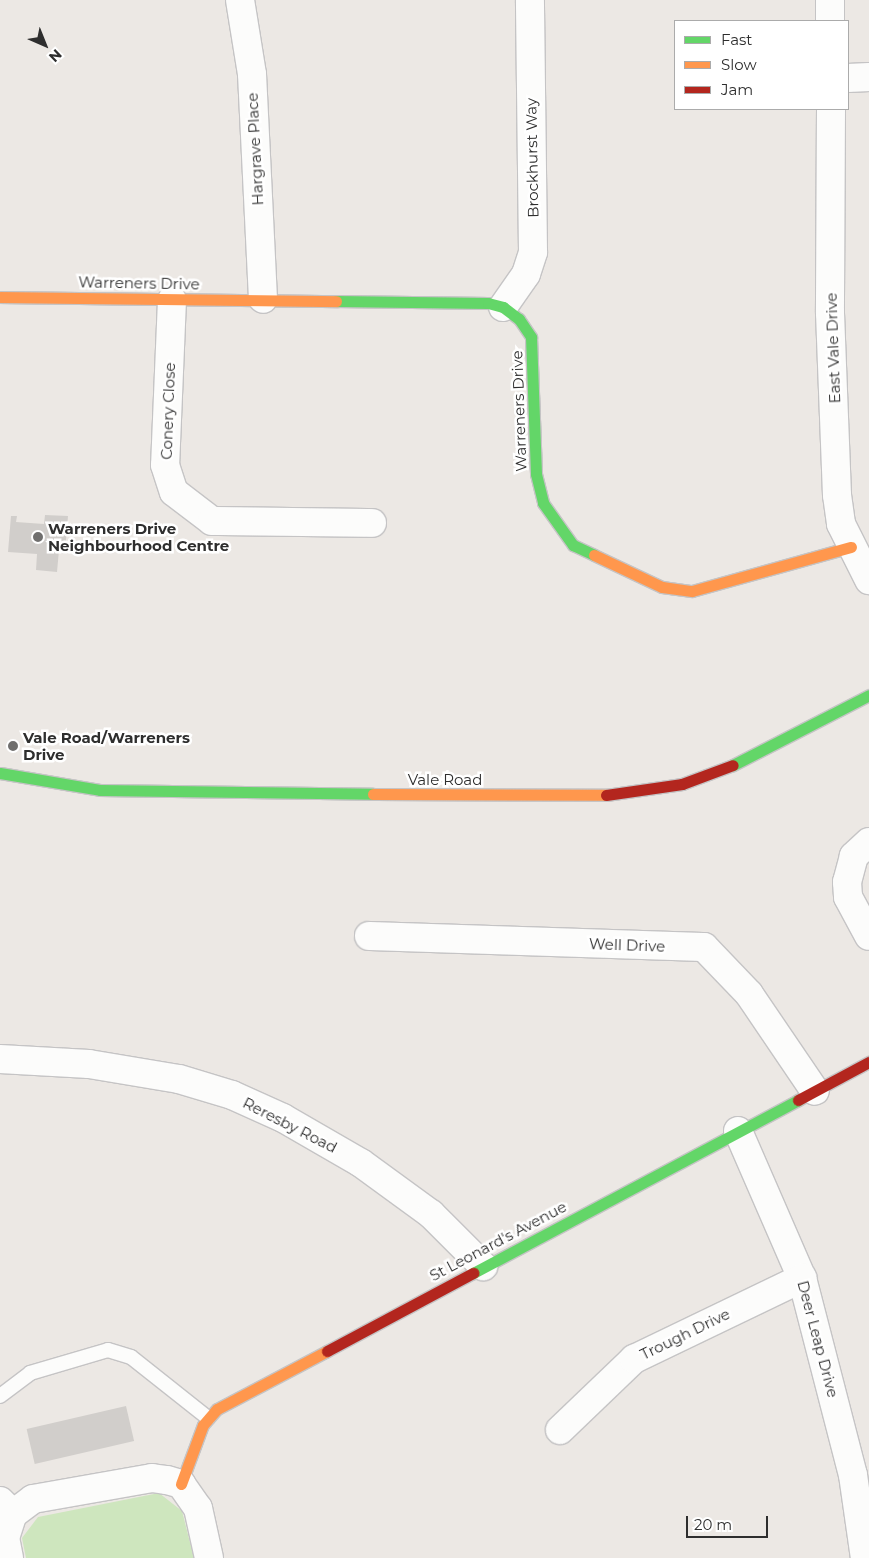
<!DOCTYPE html>
<style>
body{margin:0}
#map{position:relative;width:869px;height:1558px;overflow:hidden;background:#ece8e4;font-family:Montserrat,sans-serif}
div>[style]{position:absolute}
[style*='--x']{left:calc(var(--x)*1px);top:calc(var(--y)*1px);width:calc(var(--w)*1px);rotate:calc(var(--a)*1deg)}
.green>*{inset:0;background:#cee6be}
.building>*{inset:0;background:#d1cecb;transform-origin:0 0}
.roads{filter:drop-shadow(1px 0 #c5c4c5) drop-shadow(-1px 0 #c5c4c5) drop-shadow(0 1px #c5c4c5) drop-shadow(0 -1px #c5c4c5)}
.lane>*{height:14px;margin:-7px;padding:0 7px;transform-origin:7px;border-radius:7px;background:#fcfcfb}
.street>*{height:28px;margin:-14px;padding:0 14px;transform-origin:14px;border-radius:14px;background:#fcfcfb}
.fast>*{height:11px;margin:-5.5px;padding:0 5.5px;transform-origin:5.5px;border-radius:5.5px;background:#63d668}
.slow>*{height:11px;margin:-5.5px;padding:0 5.5px;transform-origin:5.5px;border-radius:5.5px;background:#ff974d}
.jam>*{height:11px;margin:-5.5px;padding:0 5.5px;transform-origin:5.5px;border-radius:5.5px;background:#b3261e}
.dots>*{width:14px;height:14px;translate:-50% -50%;box-sizing:border-box;border:2px solid #fff;border-radius:50%}
span{translate:-50% -50%;white-space:nowrap;text-align:center;line-height:1.15;-webkit-text-stroke:5px #fff;paint-order:stroke}
.street-label{font-size:15px;color:#2e2e2e}
.poi-label{font-size:15px;color:#2e2e2e;font-weight:700}
.left{translate:0 -50%;text-align:left}
.legend{position:absolute;left:674px;top:20px;width:175px;height:90px;box-sizing:border-box;background:#fff;border:1px solid #ababab;margin:0;padding:6px 9px;list-style:none;font-size:15px;color:#2e2e2e}
.legend li{display:flex;align-items:center;gap:10px;height:25px}
.legend b{width:25px;border:1px solid #ababab}
.north{position:absolute;left:20px;top:20px;width:50px;height:50px;-webkit-text-stroke:4px #fff;paint-order:stroke;rotate:136deg;font-size:14px;font-weight:700;line-height:20px;text-align:center;color:#2e2e2e}
.north::after{content:'';display:block;margin:auto;width:18px;height:22px;background:#2e2e2e;clip-path:polygon(50% 0,100% 100%,50% 72%,0 100%)}
.scale{position:absolute;left:686px;top:1516px;width:82px;height:22px;box-sizing:border-box;border:2px solid #2e2e2e;border-top:0;padding-left:6px;font-size:15px;line-height:18px;white-space:nowrap;color:#2e2e2e;-webkit-text-stroke:4px #fff;paint-order:stroke}
</style>
<div id="map">
<div class="green">
<div style="clip-path:polygon(159px 1493px,182px 1511px,194px 1558px,26px 1558px,22px 1538px,38px 1517px)"></div>
</div>
<div class="building">
<div style="clip-path:polygon(45px 515px,68px 516px,65px 552px,59px 550px,57px 572px,36px 570px,37px 554px,8px 552px,11px 516px,17px 516px,16px 522px,44px 524px)"></div>
<div style="left:126px;top:1406px;width:36px;height:102px;rotate:77deg"></div>
</div>
<div class="roads">
<div class="lane">
<div style="--x:0;--y:1396;--w:38;--a:-37"></div>
<div style="--x:30;--y:1373;--w:81;--a:-16.4"></div>
<div style="--x:108;--y:1350;--w:24;--a:17"></div>
<div style="--x:131;--y:1357;--w:98;--a:38.4"></div>
</div>
<div class="street">
<div style="--x:240;--y:0;--w:75;--a:80.8"></div>
<div style="--x:252;--y:74;--w:225;--a:87.2"></div>
<div style="--x:830;--y:0;--w:21;--a:90"></div>
<div style="--x:848;--y:78;--w:21;--a:-3"></div>
<div style="--x:831;--y:109;--w:204;--a:90.3"></div>
<div style="--x:830;--y:313;--w:182;--a:87.8"></div>
<div style="--x:837;--y:495;--w:29;--a:82"></div>
<div style="--x:841;--y:524;--w:63;--a:63.4"></div>
<div style="--x:172;--y:300;--w:165;--a:92.4"></div>
<div style="--x:165;--y:465;--w:28;--a:72"></div>
<div style="--x:174;--y:492;--w:48;--a:37.3"></div>
<div style="--x:212;--y:521;--w:160;--a:0.7"></div>
<div style="--x:503;--y:307;--w:40;--a:-55.1"></div>
<div style="--x:526;--y:274;--w:23;--a:-72"></div>
<div style="--x:533;--y:252;--w:252;--a:-90.7"></div>
<div style="--x:869;--y:842;--w:21;--a:137"></div>
<div style="--x:854;--y:856;--w:27;--a:105"></div>
<div style="--x:847;--y:882;--w:15;--a:86"></div>
<div style="--x:848;--y:897;--w:44;--a:61.7"></div>
<div style="--x:369;--y:936;--w:335;--a:1.9"></div>
<div style="--x:704;--y:947;--w:65;--a:46.2"></div>
<div style="--x:749;--y:994;--w:117;--a:55.8"></div>
<div style="--x:0;--y:1059;--w:89;--a:3.2"></div>
<div style="--x:89;--y:1064;--w:91;--a:9.5"></div>
<div style="--x:179;--y:1079;--w:55;--a:16.8"></div>
<div style="--x:232;--y:1095;--w:56;--a:24.3"></div>
<div style="--x:283;--y:1118;--w:90;--a:30"></div>
<div style="--x:361;--y:1163;--w:87;--a:36.1"></div>
<div style="--x:431;--y:1214;--w:74;--a:45"></div>
<div style="--x:738;--y:1131;--w:160;--a:66.5"></div>
<div style="--x:802;--y:1278;--w:203;--a:75.5"></div>
<div style="--x:853;--y:1475;--w:84;--a:81.8"></div>
<div style="--x:560;--y:1430;--w:103;--a:-43.8"></div>
<div style="--x:634;--y:1359;--w:187;--a:-25.7"></div>
<div style="--x:0;--y:1501;--w:18;--a:45"></div>
<div style="--x:13;--y:1514;--w:25;--a:-37"></div>
<div style="--x:33;--y:1499;--w:121;--a:-10"></div>
<div style="--x:152;--y:1478;--w:15;--a:8"></div>
<div style="--x:167;--y:1480;--w:15;--a:16"></div>
<div style="--x:181;--y:1484;--w:29;--a:55"></div>
<div style="--x:198;--y:1508;--w:51;--a:77.6"></div>
<div style="--x:9;--y:1558;--w:20;--a:-101"></div>
<div style="--x:5;--y:1538;--w:25;--a:-72"></div>
</div>
<div class="fast">
<div style="--x:336;--y:301;--w:152;--a:0.8"></div>
<div style="--x:488;--y:303;--w:16;--a:15"></div>
<div style="--x:503;--y:307;--w:20;--a:37"></div>
<div style="--x:519;--y:319;--w:22;--a:56"></div>
<div style="--x:531;--y:337;--w:137;--a:87.9"></div>
<div style="--x:536;--y:474;--w:30;--a:76"></div>
<div style="--x:543;--y:503;--w:52;--a:54.5"></div>
<div style="--x:573;--y:545;--w:23;--a:25"></div>
<div style="--x:733;--y:765;--w:153;--a:-27.2"></div>
<div style="--x:0;--y:773;--w:101;--a:9.6"></div>
<div style="--x:100;--y:790;--w:273;--a:0.8"></div>
<div style="--x:473;--y:1273;--w:368;--a:-28"></div>
</div>
<div class="slow">
<div style="--x:0;--y:297;--w:336;--a:0.7"></div>
<div style="--x:594;--y:555;--w:75;--a:25.2"></div>
<div style="--x:662;--y:587;--w:30;--a:8"></div>
<div style="--x:692;--y:591;--w:165;--a:-15.5"></div>
<div style="--x:373;--y:794;--w:233;--a:0.2"></div>
<div style="--x:181;--y:1484;--w:63;--a:-69.6"></div>
<div style="--x:203;--y:1425;--w:21;--a:-49"></div>
<div style="--x:217;--y:1409;--w:124;--a:-27.8"></div>
</div>
<div class="jam">
<div style="--x:606;--y:795;--w:77;--a:-8.2"></div>
<div style="--x:682;--y:784;--w:54;--a:-20.4"></div>
<div style="--x:798;--y:1100;--w:81;--a:-28.2"></div>
<div style="--x:327;--y:1351;--w:166;--a:-28.1"></div>
</div>
</div>
<div class="dots">
<div style="left:38px;top:537px;background:#706f6e"></div>
<div style="left:13px;top:746px;background:#706f6e"></div>
</div>
<div class="street-label">
<span style="left:255px;top:149px;rotate:-93deg">Hargrave Place</span>
<span style="left:532px;top:158px;rotate:-91deg">Brockhurst Way</span>
<span style="left:139px;top:283px;rotate:1deg">Warreners Drive</span>
<span style="left:833px;top:348px;rotate:-92deg">East Vale Drive</span>
<span style="left:168px;top:411px;rotate:-88deg">Conery Close</span>
<span style="left:519px;top:411px;rotate:-92deg">Warreners Drive</span>
<span style="left:445px;top:780px">Vale Road</span>
<span style="left:627px;top:945px;rotate:2deg">Well Drive</span>
<span style="left:290px;top:1125px;rotate:27deg">Reresby Road</span>
<span style="left:498px;top:1241px;rotate:-28deg">St Leonard's Avenue</span>
<span style="left:685px;top:1334px;rotate:-26deg">Trough Drive</span>
<span style="left:818px;top:1339px;rotate:75deg">Deer Leap Drive</span>
</div>
<div class="poi-label">
<span class="left" style="left:48px;top:537px">Warreners Drive<br>Neighbourhood Centre</span>
<span class="left" style="left:23px;top:746px">Vale Road/Warreners<br>Drive</span>
</div>
<ul class="legend">
<li><b style="height:6px;background:#63d668"></b>Fast</li>
<li><b style="height:6px;background:#ff974d"></b>Slow</li>
<li><b style="height:6px;background:#b3261e"></b>Jam</li>
</ul>
<div class="north">N</div>
<div class="scale">20 m</div>
</div>
